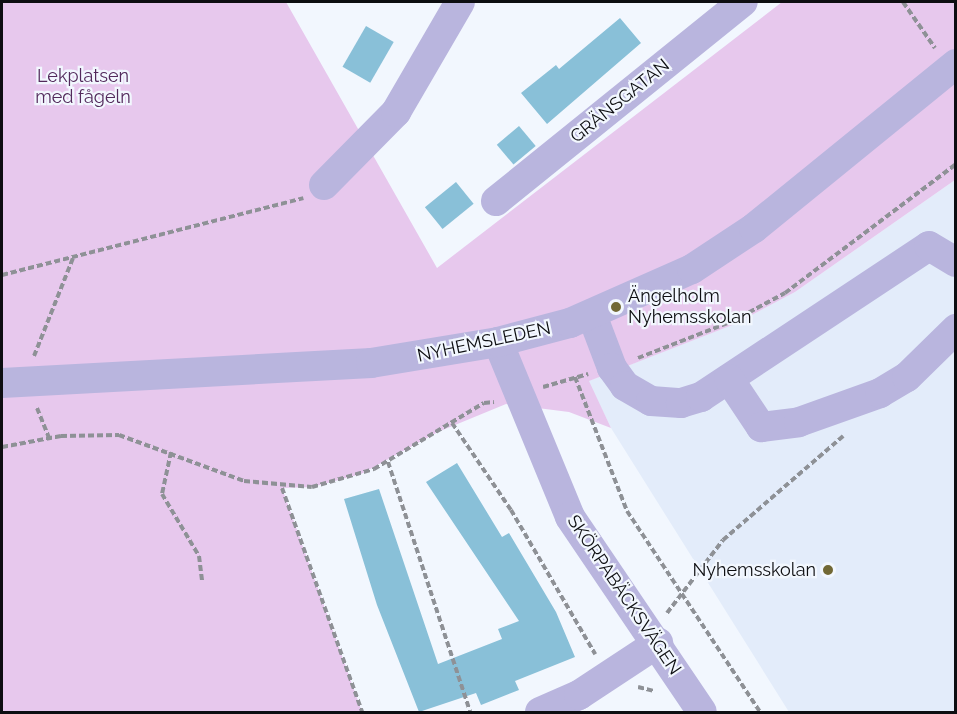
<!DOCTYPE html>
<meta charset="utf-8">
<style>
body{margin:0}
#map{position:relative;width:957px;height:714px;overflow:hidden;background:#f2f7fe;font-family:Raleway,sans-serif}
div>[style]{position:absolute}
[style*='--x']{left:calc(var(--x)*1px);top:calc(var(--y)*1px);width:calc(var(--w)*1px);rotate:calc(var(--a)*1deg)}
.built>*{inset:0;background:#e3ecfa}
.green>*{inset:0;background:#e7c8ed}
.building>*{inset:0;background:#89c0d8;transform-origin:0 0}
.path>*{height:4px;margin-top:-2px;transform-origin:0;background:repeating-linear-gradient(90deg,#8e9196 0 6px,transparent 0 9px)}
.minor>*{height:30px;margin:-15px;padding:0 15px;transform-origin:15px;border-radius:15px;background:#b9b5de}
.dots>*{width:16px;height:16px;translate:-50% -50%;box-sizing:border-box;border:3px solid #f2f7fe;border-radius:50%}
span{translate:-50% -50%;white-space:nowrap;text-align:center;line-height:1.15;-webkit-text-stroke:4.5px #f2f7fe;paint-order:stroke}
.park-label{font-size:18px;color:#532a5c}
.street-label{font-size:18px;color:#0d0e11}
.poi-label{font-size:18px;color:#0d0e11}
.left{translate:0 -50%;text-align:left}
.right{translate:-100% -50%;text-align:right}
.frame{position:absolute;inset:0;border:3px solid #0d0e11;pointer-events:none}
</style>
<div id="map">
<div class="built">
<div style="clip-path:polygon(955px 180px,955px 712px,789px 712px,611px 428px,588px 381px,735px 324px,795px 292px)"></div>
</div>
<div class="green">
<div style="clip-path:polygon(2px 2px,286px 2px,437px 268px,782px 2px,955px 2px,955px 180px,795px 292px,735px 324px,589px 381px,611px 428px,569px 412px,506px 404px,438px 432px,361px 474px,312px 487px,282px 488px,362px 712px,2px 712px)"></div>
</div>
<div class="building">
<div style="clip-path:polygon(620px 18px,641px 43px,547px 124px,521px 93px,556px 65px,559px 69px)"></div>
<div style="left:366px;top:26px;width:32px;height:47px;rotate:30deg"></div>
<div style="left:519px;top:126px;width:26px;height:29px;rotate:50deg"></div>
<div style="left:456px;top:182px;width:28px;height:40px;rotate:51deg"></div>
<div style="clip-path:polygon(457px 463px,502px 537px,509px 533px,556px 612px,575px 657px,515px 681px,519px 690px,481px 705px,476px 693px,419px 712px,377px 605px,344px 499px,379px 489px,438px 664px,502px 639px,498px 629px,519px 621px,426px 482px)"></div>
</div>
<div class="path">
<div style="--x:903;--y:2;--w:56;--a:55.2"></div>
<div style="--x:2;--y:275;--w:311;--a:-14.3"></div>
<div style="--x:34;--y:356;--w:105;--a:-68.3"></div>
<div style="--x:638;--y:358;--w:102;--a:-21.3"></div>
<div style="--x:733;--y:321;--w:59;--a:-28.3"></div>
<div style="--x:785;--y:293;--w:214;--a:-37"></div>
<div style="--x:575;--y:377;--w:144;--a:68.8"></div>
<div style="--x:627;--y:511;--w:241;--a:56.5"></div>
<div style="--x:543;--y:387;--w:47;--a:-16.1"></div>
<div style="--x:37;--y:408;--w:32;--a:68"></div>
<div style="--x:452;--y:423;--w:105;--a:55.9"></div>
<div style="--x:511;--y:510;--w:167;--a:59.7"></div>
<div style="--x:2;--y:447;--w:60;--a:-10.6"></div>
<div style="--x:61;--y:436;--w:58;--a:-1"></div>
<div style="--x:119;--y:435;--w:133;--a:20.2"></div>
<div style="--x:244;--y:481;--w:68;--a:5"></div>
<div style="--x:312;--y:487;--w:65;--a:-16.2"></div>
<div style="--x:374;--y:469;--w:128;--a:-31"></div>
<div style="--x:484;--y:403;--w:10;--a:-6"></div>
<div style="--x:171;--y:452;--w:43;--a:102.1"></div>
<div style="--x:162;--y:494;--w:72;--a:59.2"></div>
<div style="--x:199;--y:556;--w:25;--a:83"></div>
<div style="--x:388;--y:462;--w:263;--a:71.8"></div>
<div style="--x:282;--y:488;--w:238;--a:70.3"></div>
<div style="--x:667;--y:613;--w:92;--a:-52.5"></div>
<div style="--x:723;--y:540;--w:159;--a:-40.9"></div>
<div style="--x:638;--y:687;--w:16;--a:14"></div>
</div>
<div class="minor">
<div style="--x:324;--y:185;--w:103;--a:-45.4"></div>
<div style="--x:396;--y:112;--w:127;--a:-59.8"></div>
<div style="--x:496;--y:201;--w:317;--a:-38.9"></div>
<div style="--x:592;--y:315;--w:57;--a:69.3"></div>
<div style="--x:612;--y:368;--w:22;--a:54"></div>
<div style="--x:625;--y:386;--w:30;--a:30"></div>
<div style="--x:651;--y:401;--w:30;--a:4"></div>
<div style="--x:681;--y:403;--w:21;--a:-17"></div>
<div style="--x:701;--y:397;--w:273;--a:-33.5"></div>
<div style="--x:929;--y:246;--w:31;--a:31"></div>
<div style="--x:498;--y:342;--w:189;--a:67.6"></div>
<div style="--x:570;--y:517;--w:235;--a:55.9"></div>
<div style="--x:729;--y:379;--w:58;--a:56.3"></div>
<div style="--x:761;--y:427;--w:38;--a:-7"></div>
<div style="--x:799;--y:422;--w:86;--a:-19.7"></div>
<div style="--x:880;--y:393;--w:31;--a:-31"></div>
<div style="--x:907;--y:377;--w:69;--a:-44.4"></div>
<div style="--x:2;--y:383;--w:370;--a:-3.1"></div>
<div style="--x:371;--y:363;--w:129;--a:-9.4"></div>
<div style="--x:498;--y:342;--w:74;--a:-14.8"></div>
<div style="--x:570;--y:323;--w:133;--a:-23.9"></div>
<div style="--x:692;--y:269;--w:74;--a:-33.5"></div>
<div style="--x:754;--y:228;--w:260;--a:-39.1"></div>
<div style="--x:540;--y:712;--w:43;--a:-23.6"></div>
<div style="--x:579;--y:695;--w:95;--a:-33.4"></div>
</div>
<div class="dots">
<div style="left:616px;top:307px;background:#716835"></div>
<div style="left:828px;top:570px;background:#716835"></div>
</div>
<div class="park-label">
<span style="left:83px;top:87px">Lekplatsen<br>med fågeln</span>
</div>
<div class="street-label">
<span style="left:620px;top:101px;rotate:-39deg">GRÄNSGATAN</span>
<span style="left:484px;top:342px;rotate:-12deg">NYHEMSLEDEN</span>
<span style="left:624px;top:595px;rotate:56deg">SKÖRPABÄCKSVÄGEN</span>
</div>
<div class="poi-label">
<span class="left" style="left:628px;top:307px">Ängelholm<br>Nyhemsskolan</span>
<span class="right" style="left:816px;top:570px">Nyhemsskolan</span>
</div>
<div class="frame"></div>
</div>
